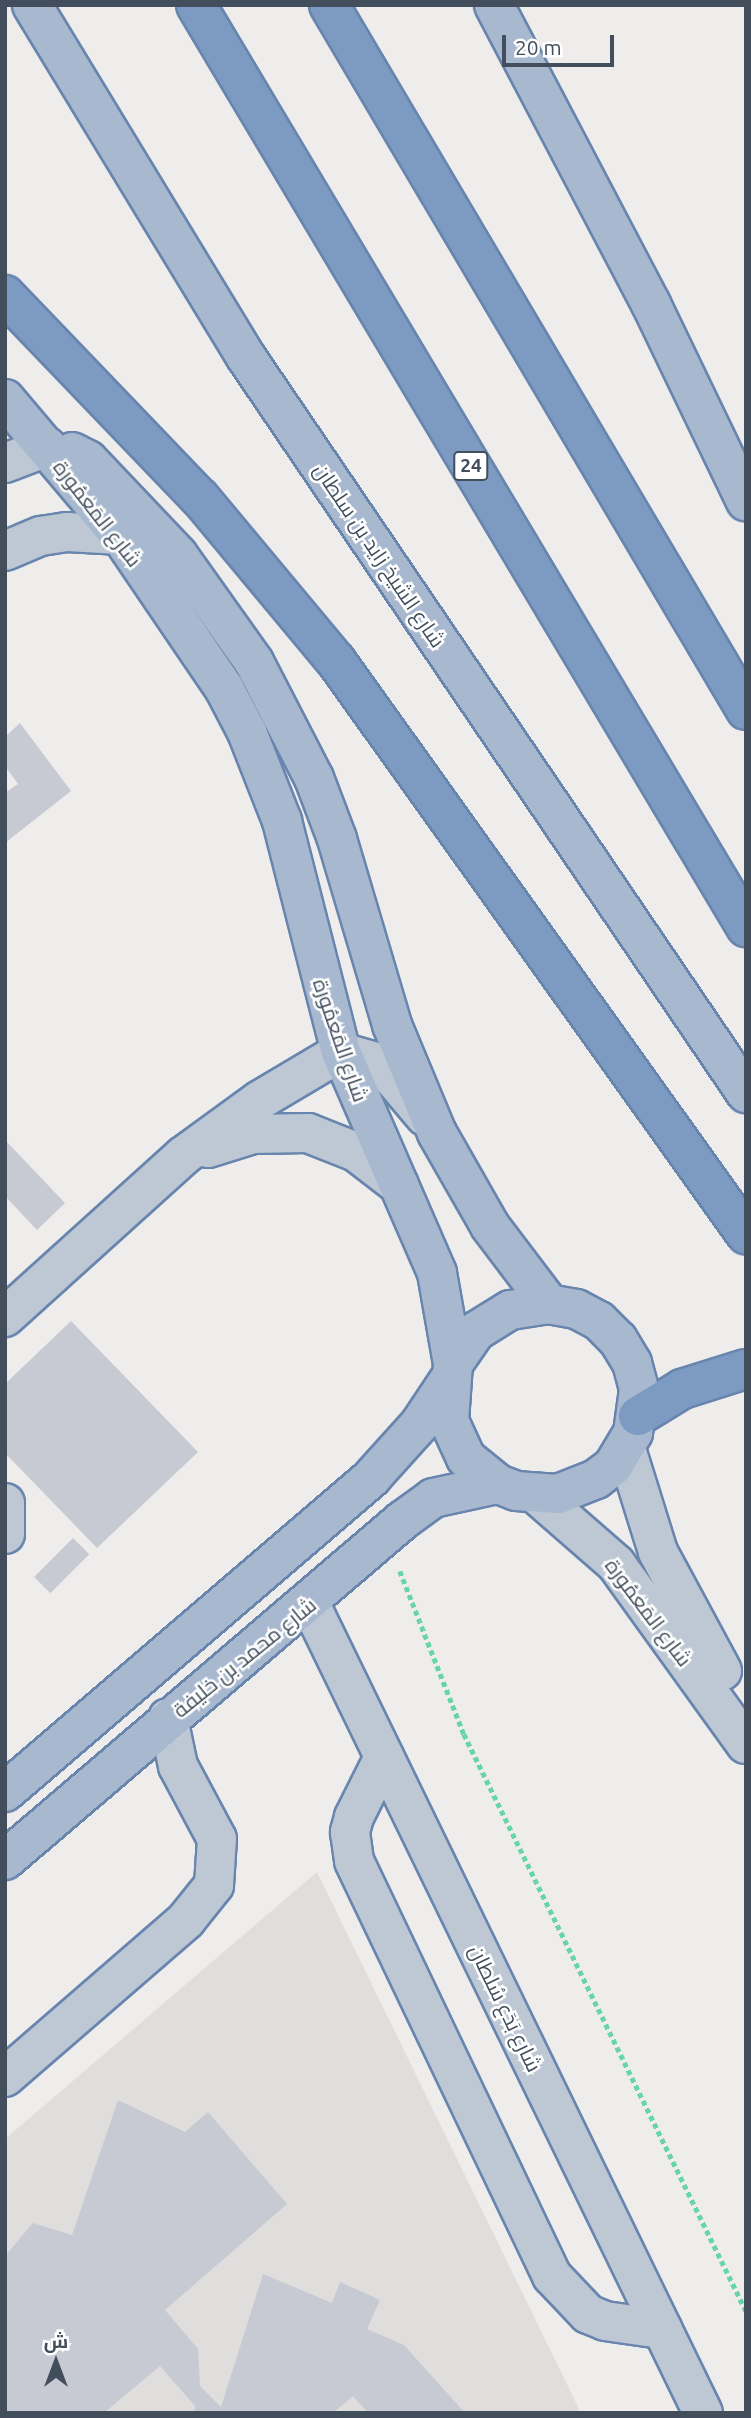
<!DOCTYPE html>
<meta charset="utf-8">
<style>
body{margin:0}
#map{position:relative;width:751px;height:2418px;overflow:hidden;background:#efecec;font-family:Ubuntu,Cairo,sans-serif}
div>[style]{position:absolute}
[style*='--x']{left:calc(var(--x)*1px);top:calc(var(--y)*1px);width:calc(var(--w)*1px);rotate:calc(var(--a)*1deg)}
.education>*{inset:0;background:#e0dddd}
.building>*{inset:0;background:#c7cad3;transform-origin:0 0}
.path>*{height:4.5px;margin-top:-2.25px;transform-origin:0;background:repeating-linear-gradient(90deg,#67d5a5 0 5px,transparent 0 8.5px)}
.roads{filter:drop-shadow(2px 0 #6885ae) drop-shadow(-2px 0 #6885ae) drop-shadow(0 2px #6885ae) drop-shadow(0 -2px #6885ae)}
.minor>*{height:38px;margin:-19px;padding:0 19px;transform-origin:19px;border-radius:19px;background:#bdc8d4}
.major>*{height:38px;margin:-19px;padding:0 19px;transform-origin:19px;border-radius:19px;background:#a8b9cf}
.highway>*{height:38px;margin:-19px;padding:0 19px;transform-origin:19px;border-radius:19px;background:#7d9bc2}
span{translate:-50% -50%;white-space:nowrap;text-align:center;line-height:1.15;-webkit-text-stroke:5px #fff;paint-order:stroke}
.shield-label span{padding:2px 5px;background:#fff;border:2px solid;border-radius:5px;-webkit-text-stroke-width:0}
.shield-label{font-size:19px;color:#424e5c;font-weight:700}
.street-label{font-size:21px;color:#424e5c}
.frame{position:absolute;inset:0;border:7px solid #424e5c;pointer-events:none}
.north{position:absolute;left:21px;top:2327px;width:70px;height:70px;-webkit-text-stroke:5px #fff;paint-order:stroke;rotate:0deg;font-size:19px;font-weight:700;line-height:28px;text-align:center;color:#424e5c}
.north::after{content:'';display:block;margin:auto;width:24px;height:32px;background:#424e5c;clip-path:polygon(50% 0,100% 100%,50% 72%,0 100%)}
.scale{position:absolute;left:502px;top:35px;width:112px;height:32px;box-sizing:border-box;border:4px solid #424e5c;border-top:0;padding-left:9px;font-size:21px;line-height:24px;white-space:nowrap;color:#424e5c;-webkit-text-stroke:5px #fff;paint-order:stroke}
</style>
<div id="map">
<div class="education">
<div style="clip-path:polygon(317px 1872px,581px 2413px,5px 2413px,5px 2139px)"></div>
</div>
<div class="building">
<div style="clip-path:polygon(20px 723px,71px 791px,5px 843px,5px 793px,18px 784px,5px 766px,5px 737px)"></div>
<div style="clip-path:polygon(5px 1140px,65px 1203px,37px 1230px,5px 1196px)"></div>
<div style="clip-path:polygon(71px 1321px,198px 1452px,97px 1548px,5px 1453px,5px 1384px)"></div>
<div style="left:73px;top:1538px;width:23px;height:55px;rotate:45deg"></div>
<div style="clip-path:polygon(118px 2100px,185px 2132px,208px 2112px,287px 2204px,165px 2310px,198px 2349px,200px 2386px,221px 2407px,263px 2274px,332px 2303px,340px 2282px,380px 2300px,367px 2329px,404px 2345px,465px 2413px,368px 2413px,353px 2396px,333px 2413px,194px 2413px,195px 2406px,160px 2366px,104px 2413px,5px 2413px,5px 2256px,33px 2223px,72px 2235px)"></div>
</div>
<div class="path">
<div style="--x:400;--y:1571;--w:175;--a:68.6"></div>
<div style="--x:464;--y:1734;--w:642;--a:63.95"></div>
</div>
<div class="roads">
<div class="minor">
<div style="--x:5;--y:463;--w:45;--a:-20.9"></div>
<div style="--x:5;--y:551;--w:39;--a:-23"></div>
<div style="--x:41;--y:536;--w:26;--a:-9"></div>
<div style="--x:67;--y:532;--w:53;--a:3.2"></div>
<div style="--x:208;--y:1148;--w:47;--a:-17.3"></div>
<div style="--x:253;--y:1134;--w:55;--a:-1"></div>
<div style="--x:308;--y:1133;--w:52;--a:21.6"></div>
<div style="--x:356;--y:1152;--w:54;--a:37.5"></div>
<div style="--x:5;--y:1317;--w:240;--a:-42.1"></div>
<div style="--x:183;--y:1156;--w:95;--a:-36"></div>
<div style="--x:260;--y:1100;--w:94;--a:-30.7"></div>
<div style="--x:341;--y:1052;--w:41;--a:15.8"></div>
<div style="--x:380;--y:1063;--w:70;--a:49.7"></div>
<div style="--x:626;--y:1449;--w:108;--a:72.7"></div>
<div style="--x:658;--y:1552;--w:135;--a:61.7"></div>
<div style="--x:537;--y:1495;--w:105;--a:41.1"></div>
<div style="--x:616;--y:1564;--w:222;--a:54.2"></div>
<div style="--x:5;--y:1503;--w:31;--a:90"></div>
<div style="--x:310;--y:1604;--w:899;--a:64.09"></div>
<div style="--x:384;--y:1757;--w:67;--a:116.6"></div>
<div style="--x:354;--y:1817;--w:16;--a:105"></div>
<div style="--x:350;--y:1832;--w:29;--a:82"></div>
<div style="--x:354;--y:1861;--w:460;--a:64.5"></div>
<div style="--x:552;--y:2276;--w:52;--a:46.5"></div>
<div style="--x:588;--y:2314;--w:18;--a:22"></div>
<div style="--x:605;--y:2321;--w:58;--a:8"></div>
<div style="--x:5;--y:2077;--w:240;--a:-40.9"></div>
<div style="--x:186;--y:1920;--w:45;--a:-51.3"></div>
<div style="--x:214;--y:1885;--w:46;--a:-86.3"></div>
<div style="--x:217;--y:1839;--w:83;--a:-118.1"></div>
<div style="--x:178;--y:1766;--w:49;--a:-101.8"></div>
</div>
<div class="major">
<div style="--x:32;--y:5;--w:412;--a:58.7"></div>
<div style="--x:246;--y:357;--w:890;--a:55.81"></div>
<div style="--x:494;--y:5;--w:338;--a:62.3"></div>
<div style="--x:651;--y:304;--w:219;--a:64.3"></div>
<div style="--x:5;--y:399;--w:178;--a:49.8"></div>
<div style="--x:120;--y:535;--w:185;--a:55.8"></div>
<div style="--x:224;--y:688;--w:50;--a:62.4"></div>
<div style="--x:247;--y:732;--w:96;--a:68.5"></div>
<div style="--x:282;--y:821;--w:238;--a:75.7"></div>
<div style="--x:341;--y:1052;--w:241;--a:66.5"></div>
<div style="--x:437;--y:1273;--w:92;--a:80"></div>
<div style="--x:453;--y:1364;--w:57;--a:94"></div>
<div style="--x:449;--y:1421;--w:41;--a:65.3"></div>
<div style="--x:466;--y:1458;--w:41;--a:39.1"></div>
<div style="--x:498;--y:1484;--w:19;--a:21"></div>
<div style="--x:516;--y:1491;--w:42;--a:4.1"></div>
<div style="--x:558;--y:1494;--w:41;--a:-21.5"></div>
<div style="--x:596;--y:1479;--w:21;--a:-37"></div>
<div style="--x:613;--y:1466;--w:39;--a:-59"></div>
<div style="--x:633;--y:1433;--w:44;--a:-82.2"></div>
<div style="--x:639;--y:1389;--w:27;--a:-105"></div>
<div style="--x:632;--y:1363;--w:27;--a:-121"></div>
<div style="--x:618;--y:1340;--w:27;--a:-135"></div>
<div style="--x:599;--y:1321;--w:26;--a:-152"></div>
<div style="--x:576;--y:1309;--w:27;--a:-170"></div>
<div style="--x:549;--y:1304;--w:39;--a:171"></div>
<div style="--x:510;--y:1310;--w:40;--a:148"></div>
<div style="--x:476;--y:1331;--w:40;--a:124.9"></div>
<div style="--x:72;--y:452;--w:18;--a:27"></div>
<div style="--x:88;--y:460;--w:131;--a:46.5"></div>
<div style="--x:178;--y:555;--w:131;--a:54.6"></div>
<div style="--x:254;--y:662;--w:131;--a:62.7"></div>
<div style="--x:314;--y:778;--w:65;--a:69.3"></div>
<div style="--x:337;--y:839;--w:194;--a:73.5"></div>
<div style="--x:392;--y:1025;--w:117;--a:67.4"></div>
<div style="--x:437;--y:1133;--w:107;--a:60.3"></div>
<div style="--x:490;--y:1226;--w:98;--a:52.9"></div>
<div style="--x:5;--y:1792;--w:484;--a:-40.6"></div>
<div style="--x:372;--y:1477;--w:70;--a:-47.9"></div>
<div style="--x:419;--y:1425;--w:54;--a:-56.3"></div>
<div style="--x:5;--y:1860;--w:523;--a:-40.51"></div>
<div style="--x:403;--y:1520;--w:37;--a:-36"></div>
<div style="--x:433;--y:1498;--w:66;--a:-12.2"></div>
</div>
<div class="highway">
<div style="--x:196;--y:5;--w:1074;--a:59.18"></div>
<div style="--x:329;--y:5;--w:819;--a:59.4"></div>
<div style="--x:5;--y:295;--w:281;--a:46.2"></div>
<div style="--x:200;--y:498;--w:212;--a:50.2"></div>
<div style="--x:336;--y:661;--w:705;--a:54.42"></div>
<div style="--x:638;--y:1416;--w:52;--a:-31.5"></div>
<div style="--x:682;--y:1389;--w:67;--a:-17.4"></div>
</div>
</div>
<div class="shield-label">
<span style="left:471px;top:466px">24</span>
</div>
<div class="street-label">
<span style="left:98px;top:513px;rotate:52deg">شارع المَعمُورة</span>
<span style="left:380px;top:555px;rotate:56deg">شارع الشيخ زايد بن سلطان</span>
<span style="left:341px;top:1040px;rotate:71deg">شارع المَعمُورة</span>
<span style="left:649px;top:1612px;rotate:53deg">شارع المَعمُورة</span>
<span style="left:244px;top:1657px;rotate:-39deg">شارع محمد بن خليفة</span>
<span style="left:506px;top:2008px;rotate:64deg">شارع بَدَع سُلطان</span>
</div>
<div class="frame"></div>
<div class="north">ش</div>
<div class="scale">20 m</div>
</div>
